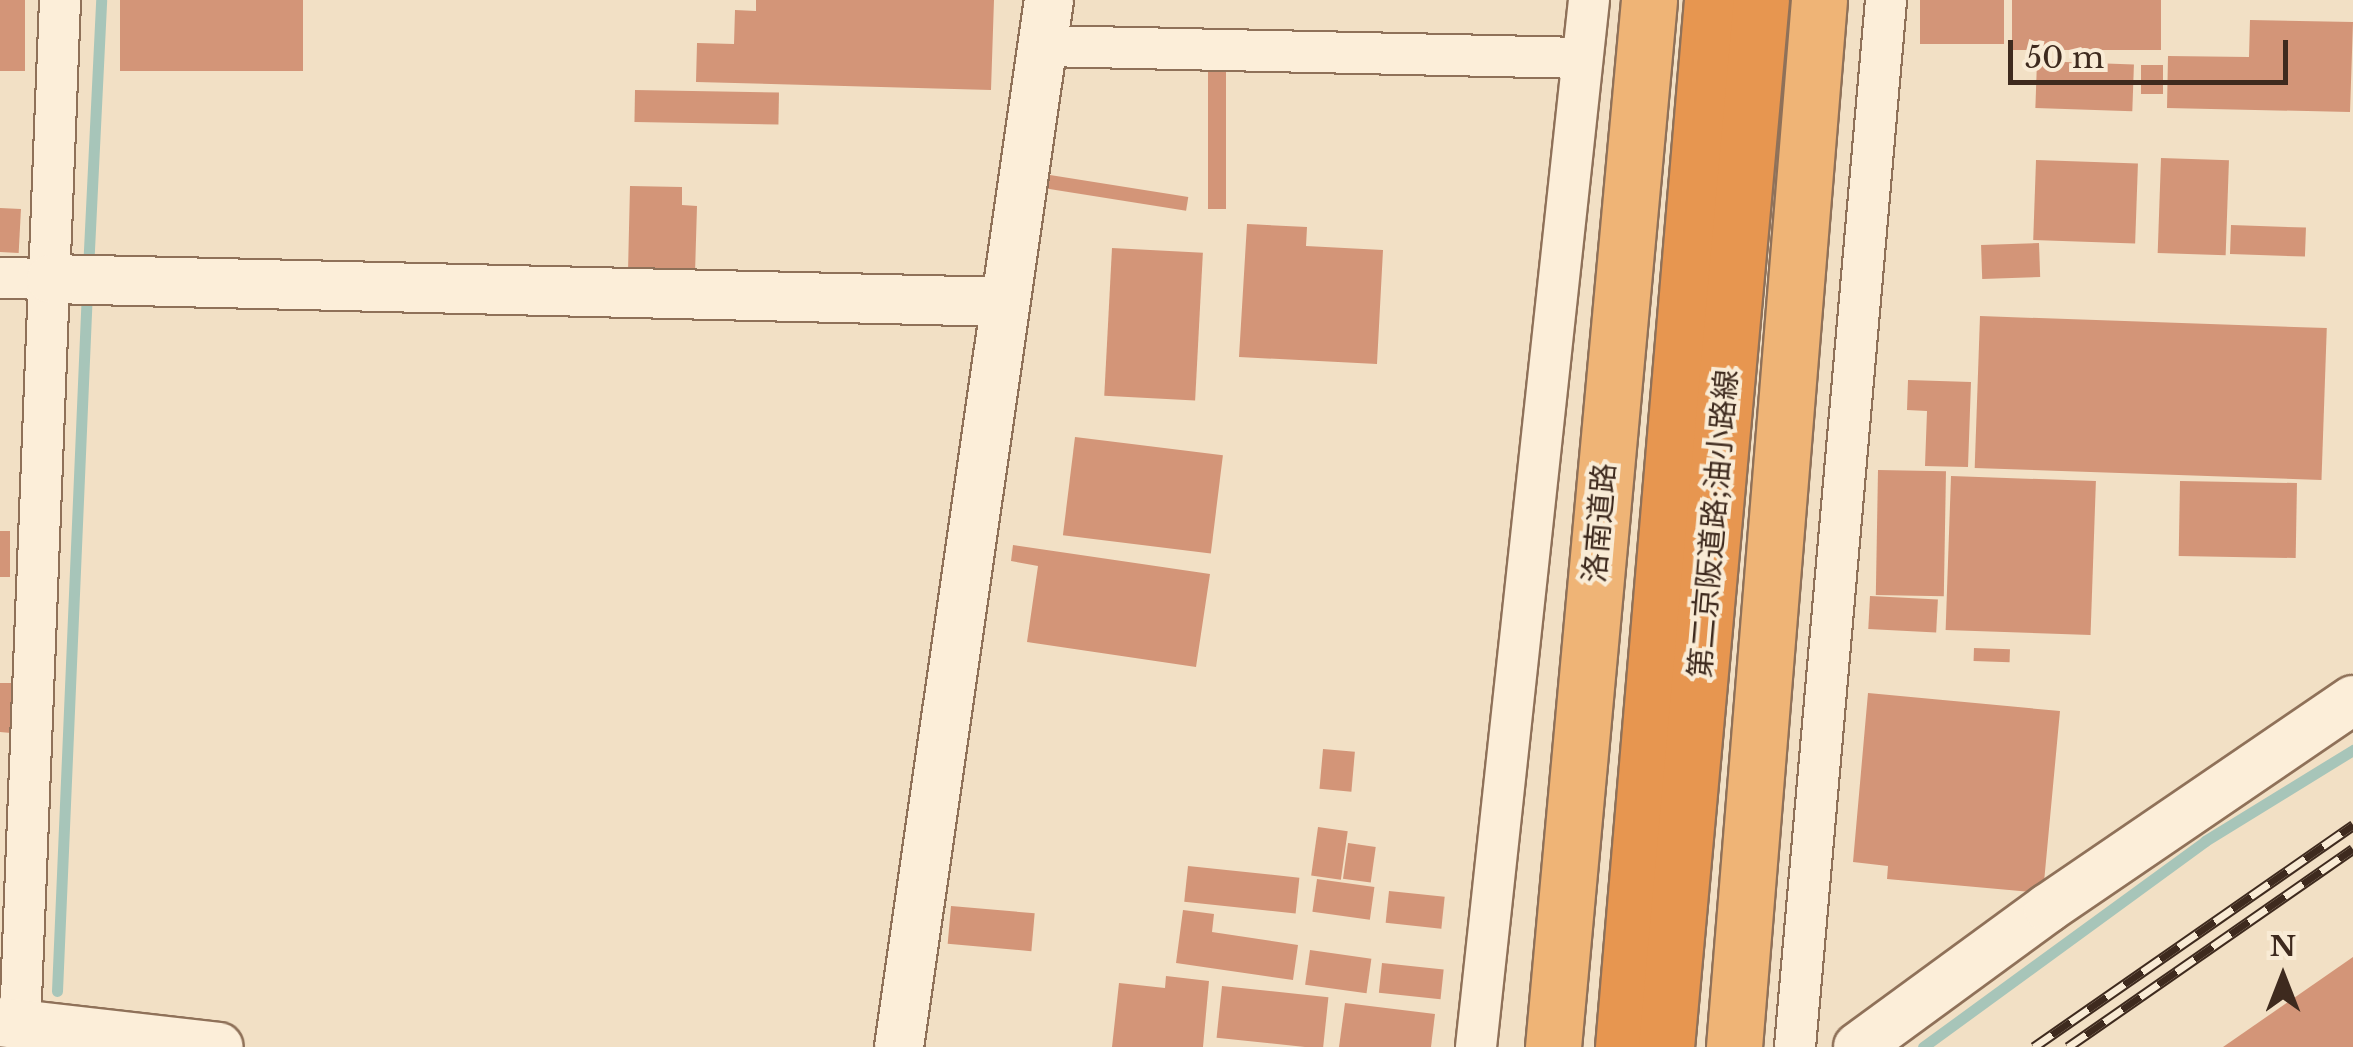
<!DOCTYPE html>
<meta charset="utf-8">
<style>
body{margin:0}
#map{position:relative;width:2353px;height:1047px;overflow:hidden;background:#f2e0c5;font-family:"Libre Baskerville","Noto Sans JP",serif}
div>[style]{position:absolute}
[style*='--x']{left:calc(var(--x)*1px);top:calc(var(--y)*1px);width:calc(var(--w)*1px);rotate:calc(var(--a)*1deg)}
.stream>*{height:11px;margin:-5.5px;padding:0 5.5px;transform-origin:5.5px;border-radius:5.5px;background:#a7c5b9}
.building>*{inset:0;background:#d39578;transform-origin:0 0}
.roads{filter:drop-shadow(2px 0 #8f7159) drop-shadow(-2px 0 #8f7159) drop-shadow(0 2px #8f7159) drop-shadow(0 -2px #8f7159)}
.minor>*{height:40px;margin:-20px;padding:0 20px;transform-origin:20px;border-radius:20px;background:#fceed9}
.tertiary>*{height:48px;margin:-24px;padding:0 24px;transform-origin:24px;border-radius:24px;background:#fceed9}
.trunk>*{height:55px;margin:-27.5px;padding:0 27.5px;transform-origin:27.5px;border-radius:27.5px;background:#efb476}
.motorway>*{height:55px;margin:-27.5px;padding:0 27.5px;transform-origin:27.5px;border-radius:27.5px;background:#e79650}
.rail>*{height:11px;margin-top:-5.5px;transform-origin:0;background:repeating-linear-gradient(90deg,#f9ebd5 0 22px,#3e2a1e 0 44px);box-sizing:border-box;border-block:2px solid #3e2a1e}
span{translate:-50% -50%;white-space:nowrap;text-align:center;line-height:1.15;-webkit-text-stroke:8px #f9ebd5;paint-order:stroke}
.street-label{font-size:30px;color:#3e2a1e}
.north{position:absolute;left:2233px;top:927px;width:100px;height:100px;-webkit-text-stroke:8px #f9ebd5;paint-order:stroke;rotate:0deg;font-size:28px;font-weight:700;line-height:40px;text-align:center;color:#3e2a1e}
.north::after{content:'';display:block;margin:auto;width:35px;height:45px;background:#3e2a1e;clip-path:polygon(50% 0,100% 100%,50% 72%,0 100%)}
.scale{position:absolute;left:2008px;top:40px;width:280px;height:45px;box-sizing:border-box;border:5px solid #3e2a1e;border-top:0;padding-left:12px;font-size:30px;line-height:35px;white-space:nowrap;color:#3e2a1e;-webkit-text-stroke:8px #f9ebd5;paint-order:stroke}
</style>
<div id="map">
<div class="stream">
<div style="--x:88;--y:270;--w:270;--a:-87.2"></div>
<div style="--x:57;--y:991;--w:703;--a:-87.55"></div>
<div style="--x:1923;--y:1047;--w:349;--a:-36.1"></div>
<div style="--x:2205;--y:841;--w:174;--a:-31.6"></div>
</div>
<div class="building">
<div style="left:0;top:0;width:25px;height:71px"></div>
<div style="left:120px;top:0;width:183px;height:71px"></div>
<div style="clip-path:polygon(756px 0,994px 0,991px 90px,696px 82px,697px 43px,734px 44px,735px 10px,756px 11px)"></div>
<div style="left:1920px;top:0;width:84px;height:44px"></div>
<div style="left:2012px;top:0;width:149px;height:50px"></div>
<div style="clip-path:polygon(2250px 20px,2353px 22px,2350px 112px,2167px 108px,2168px 56px,2249px 57px)"></div>
<div style="left:2037px;top:61px;width:97px;height:47px;rotate:2deg"></div>
<div style="left:2141px;top:65px;width:22px;height:29px"></div>
<div style="left:1208px;top:72px;width:18px;height:137px"></div>
<div style="left:635px;top:90px;width:144px;height:32px;rotate:1deg"></div>
<div style="left:2161px;top:158px;width:68px;height:95px;rotate:2deg"></div>
<div style="left:2036px;top:160px;width:102px;height:80px;rotate:2deg"></div>
<div style="left:1050px;top:175px;width:140px;height:14px;rotate:9deg"></div>
<div style="clip-path:polygon(630px 186px,682px 187px,682px 205px,697px 206px,695px 274px,628px 272px)"></div>
<div style="left:0;top:208px;width:21px;height:44px;rotate:3deg"></div>
<div style="clip-path:polygon(1247px 224px,1307px 227px,1306px 246px,1383px 250px,1377px 364px,1239px 357px)"></div>
<div style="left:2231px;top:225px;width:75px;height:29px;rotate:2deg"></div>
<div style="left:2039px;top:243px;width:34px;height:58px;rotate:88deg"></div>
<div style="left:1112px;top:248px;width:91px;height:148px;rotate:3deg"></div>
<div style="left:1980px;top:316px;width:347px;height:152px;rotate:2deg"></div>
<div style="clip-path:polygon(1908px 380px,1971px 382px,1968px 467px,1925px 466px,1927px 411px,1907px 410px)"></div>
<div style="left:1075px;top:437px;width:149px;height:99px;rotate:7deg"></div>
<div style="left:1878px;top:470px;width:68px;height:125px;rotate:1deg"></div>
<div style="left:1951px;top:476px;width:145px;height:154px;rotate:2deg"></div>
<div style="left:2180px;top:481px;width:117px;height:75px;rotate:1deg"></div>
<div style="left:0;top:531px;width:10px;height:46px"></div>
<div style="clip-path:polygon(1013px 545px,1210px 574px,1196px 667px,1027px 642px,1038px 566px,1011px 561px)"></div>
<div style="left:1870px;top:596px;width:68px;height:33px;rotate:3deg"></div>
<div style="left:1974px;top:648px;width:36px;height:13px;rotate:2deg"></div>
<div style="clip-path:polygon(0 683px,13px 683px,11px 733px,0 732px)"></div>
<div style="clip-path:polygon(1868px 693px,2060px 711px,2043px 893px,1887px 879px,1888px 866px,1853px 862px)"></div>
<div style="left:1323px;top:749px;width:32px;height:40px;rotate:5deg"></div>
<div style="left:1318px;top:827px;width:30px;height:49px;rotate:8deg"></div>
<div style="left:1348px;top:843px;width:28px;height:36px;rotate:8deg"></div>
<div style="left:1188px;top:866px;width:112px;height:36px;rotate:6deg"></div>
<div style="left:1317px;top:879px;width:58px;height:33px;rotate:8deg"></div>
<div style="left:1389px;top:891px;width:56px;height:32px;rotate:6deg"></div>
<div style="left:951px;top:906px;width:84px;height:38px;rotate:5deg"></div>
<div style="clip-path:polygon(1183px 910px,1214px 914px,1212px 932px,1298px 945px,1293px 980px,1176px 963px)"></div>
<div style="left:1310px;top:950px;width:62px;height:35px;rotate:8deg"></div>
<div style="clip-path:polygon(2353px 957px,2353px 1047px,2223px 1047px)"></div>
<div style="left:1382px;top:963px;width:62px;height:30px;rotate:6deg"></div>
<div style="clip-path:polygon(1166px 976px,1209px 981px,1203px 1047px,1112px 1047px,1119px 983px,1165px 988px)"></div>
<div style="left:1222px;top:986px;width:107px;height:52px;rotate:6deg"></div>
<div style="clip-path:polygon(1345px 1003px,1435px 1014px,1431px 1047px,1339px 1047px)"></div>
</div>
<div class="roads">
<div class="minor">
<div style="--x:1045;--y:46;--w:535;--a:1.28"></div>
<div style="--x:0;--y:278;--w:51;--a:1.1"></div>
<div style="--x:20;--y:1024;--w:1025;--a:-87.76"></div>
<div style="--x:1476;--y:1047;--w:1053;--a:-83.84"></div>
<div style="--x:1795;--y:1047;--w:1051;--a:-85.03"></div>
</div>
<div class="tertiary">
<div style="--x:51;--y:279;--w:953;--a:1.38"></div>
<div style="--x:0;--y:1022;--w:220;--a:6.5"></div>
<div style="--x:899;--y:1047;--w:1058;--a:-81.85"></div>
<div style="--x:1858;--y:1047;--w:235;--a:-36.2"></div>
<div style="--x:2048;--y:908;--w:369;--a:-34.3"></div>
</div>
<div class="trunk">
<div style="--x:1553;--y:1047;--w:1051;--a:-84.76"></div>
<div style="--x:1734;--y:1047;--w:1050;--a:-85.36"></div>
</div>
<div class="motorway">
<div style="--x:1623;--y:1047;--w:1051;--a:-85.14"></div>
<div style="--x:1666;--y:1047;--w:1051;--a:-84.82"></div>
</div>
</div>
<div class="rail">
<div style="--x:2034;--y:1047;--w:389;--a:-34.8"></div>
<div style="--x:2068;--y:1047;--w:347;--a:-34.8"></div>
</div>
<div class="street-label">
<span style="left:1600px;top:523px;rotate:-85deg">洛南道路</span>
<span style="left:1714px;top:524px;rotate:-85deg">第二京阪道路;油小路線</span>
</div>
<div class="north">N</div>
<div class="scale">50 m</div>
</div>
